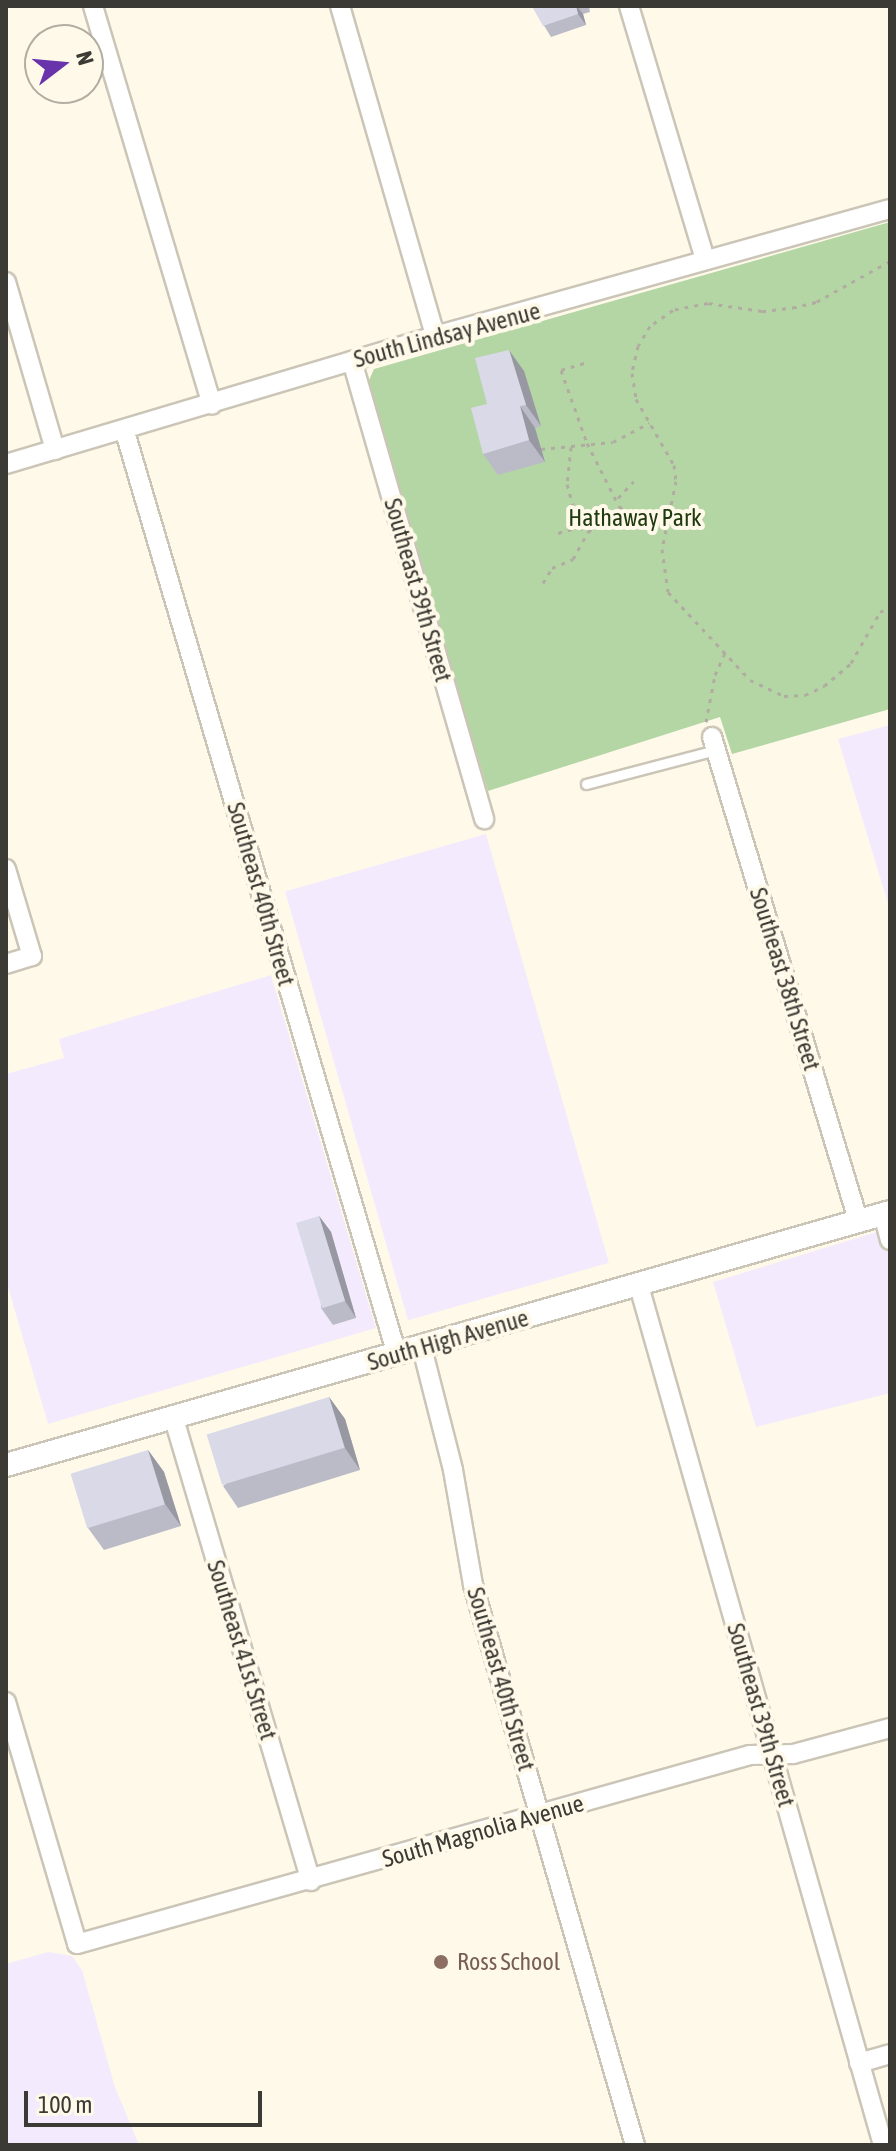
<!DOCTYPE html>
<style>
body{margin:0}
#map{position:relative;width:896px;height:2151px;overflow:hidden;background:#fff9ea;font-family:"Asap Condensed",sans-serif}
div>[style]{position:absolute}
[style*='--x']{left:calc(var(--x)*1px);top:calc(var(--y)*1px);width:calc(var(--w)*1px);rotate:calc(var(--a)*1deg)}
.industrial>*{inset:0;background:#f3ebfd;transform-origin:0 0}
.green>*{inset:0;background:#b4d6a4}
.path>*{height:3px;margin-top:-1.5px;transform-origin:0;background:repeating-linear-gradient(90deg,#b1aca1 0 4px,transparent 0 10px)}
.roads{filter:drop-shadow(2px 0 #cbc5b7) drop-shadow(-2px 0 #cbc5b7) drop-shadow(0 2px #cbc5b7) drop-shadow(0 -2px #cbc5b7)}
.service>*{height:9px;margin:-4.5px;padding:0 4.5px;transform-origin:4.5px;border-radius:4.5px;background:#fff}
.minor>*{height:18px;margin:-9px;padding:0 9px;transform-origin:9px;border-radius:9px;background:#fff}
.tertiary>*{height:22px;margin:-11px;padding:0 11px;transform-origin:11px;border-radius:11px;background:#fff}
.wall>*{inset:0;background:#bbbbc8}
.shaded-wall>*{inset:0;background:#9898a2}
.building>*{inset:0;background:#d9d9e8;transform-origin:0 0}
.dots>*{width:22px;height:22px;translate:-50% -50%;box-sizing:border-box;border:4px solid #fff9ea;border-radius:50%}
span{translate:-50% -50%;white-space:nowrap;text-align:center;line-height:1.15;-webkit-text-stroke:8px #fff9ea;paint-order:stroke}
.street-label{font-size:24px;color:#3c3a34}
.park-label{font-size:24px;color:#203b10}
.education-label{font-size:24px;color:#785e54}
.left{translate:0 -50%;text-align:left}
.frame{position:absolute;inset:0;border:8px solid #3c3a34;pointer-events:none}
.north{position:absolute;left:24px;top:24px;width:80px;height:80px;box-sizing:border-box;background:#fff9ea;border:2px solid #b1ada1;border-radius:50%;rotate:74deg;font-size:22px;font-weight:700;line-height:32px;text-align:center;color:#3c3a34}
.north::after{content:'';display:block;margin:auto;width:28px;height:36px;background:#6934ab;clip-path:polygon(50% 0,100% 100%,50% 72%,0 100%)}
.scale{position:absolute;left:24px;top:2091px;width:238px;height:36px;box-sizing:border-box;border:4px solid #3c3a34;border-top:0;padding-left:10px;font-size:24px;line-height:28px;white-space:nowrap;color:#3c3a34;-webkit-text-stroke:6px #fff9ea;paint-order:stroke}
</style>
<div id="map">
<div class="industrial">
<div style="clip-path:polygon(890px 725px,890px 910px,838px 739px)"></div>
<div style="left:486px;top:834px;width:446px;height:209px;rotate:74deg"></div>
<div style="clip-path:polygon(271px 975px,376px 1328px,48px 1424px,6px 1280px,6px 1074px,64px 1058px,59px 1039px)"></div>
<div style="clip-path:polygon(890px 1228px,890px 1393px,756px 1427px,713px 1282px)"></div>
<div style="clip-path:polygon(48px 1952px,72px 1956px,82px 1970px,115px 2087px,139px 2145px,6px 2145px,6px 1964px)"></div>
</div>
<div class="green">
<div style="clip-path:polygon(890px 222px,890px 709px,732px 754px,720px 717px,488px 791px,367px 385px,374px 369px)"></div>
</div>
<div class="path">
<div style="--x:890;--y:261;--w:85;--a:151"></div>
<div style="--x:816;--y:302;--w:21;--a:166"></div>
<div style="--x:796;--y:307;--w:34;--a:173"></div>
<div style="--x:762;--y:311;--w:55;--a:-171.6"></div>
<div style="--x:708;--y:303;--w:36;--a:169"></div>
<div style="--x:673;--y:310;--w:28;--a:145"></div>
<div style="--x:650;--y:326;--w:23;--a:121"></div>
<div style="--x:638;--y:346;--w:28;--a:103"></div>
<div style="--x:632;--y:373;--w:26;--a:81"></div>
<div style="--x:636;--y:399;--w:76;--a:60.1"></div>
<div style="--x:674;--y:465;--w:16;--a:83"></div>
<div style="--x:676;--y:481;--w:69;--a:101.6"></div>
<div style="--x:662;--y:549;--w:43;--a:82.1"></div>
<div style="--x:668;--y:592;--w:120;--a:47"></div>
<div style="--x:750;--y:680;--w:38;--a:25"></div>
<div style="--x:784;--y:696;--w:21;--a:-3"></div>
<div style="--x:805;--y:695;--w:21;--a:-25"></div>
<div style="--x:824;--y:686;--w:35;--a:-40"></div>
<div style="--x:851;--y:663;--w:59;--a:-60.4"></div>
<div style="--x:880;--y:612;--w:11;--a:-27"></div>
<div style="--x:584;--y:363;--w:24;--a:163"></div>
<div style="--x:561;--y:370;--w:77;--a:70.4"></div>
<div style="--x:587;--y:443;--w:71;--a:63.1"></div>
<div style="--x:619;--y:506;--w:21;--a:41"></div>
<div style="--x:635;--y:520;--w:29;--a:16"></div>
<div style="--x:571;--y:447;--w:37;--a:96"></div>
<div style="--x:567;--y:484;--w:45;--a:74.4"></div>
<div style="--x:579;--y:527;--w:10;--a:29"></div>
<div style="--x:541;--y:449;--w:72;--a:-5.6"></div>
<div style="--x:613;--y:442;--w:41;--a:-27.8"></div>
<div style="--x:618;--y:498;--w:23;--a:-47"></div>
<div style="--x:558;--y:533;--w:22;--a:-16"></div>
<div style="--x:543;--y:583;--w:17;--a:-59"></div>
<div style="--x:552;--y:568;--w:23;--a:-23"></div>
<div style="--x:573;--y:559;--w:31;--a:-61"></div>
<div style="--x:588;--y:532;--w:40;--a:-40"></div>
<div style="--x:706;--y:722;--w:48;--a:-79.2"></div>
<div style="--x:715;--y:675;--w:27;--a:-66"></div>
</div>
<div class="roads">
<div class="service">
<div style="--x:586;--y:784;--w:134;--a:-14.7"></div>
</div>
<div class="minor">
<div style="--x:93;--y:6;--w:416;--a:73.4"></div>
<div style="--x:340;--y:6;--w:343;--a:73.9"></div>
<div style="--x:629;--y:6;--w:265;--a:73.3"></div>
<div style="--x:6;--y:282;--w:175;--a:73.7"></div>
<div style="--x:352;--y:361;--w:477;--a:73.9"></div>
<div style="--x:125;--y:432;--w:962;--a:73.58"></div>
<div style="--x:6;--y:464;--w:448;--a:-16.6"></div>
<div style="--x:435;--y:336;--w:472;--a:-15.6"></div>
<div style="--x:712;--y:737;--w:505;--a:73.18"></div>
<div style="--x:6;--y:869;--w:91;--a:73.4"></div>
<div style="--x:32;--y:956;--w:27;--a:163"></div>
<div style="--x:883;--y:1214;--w:27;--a:75"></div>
<div style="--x:639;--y:1286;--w:893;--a:74.14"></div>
<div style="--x:422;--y:1348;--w:126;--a:75.7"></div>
<div style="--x:453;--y:1470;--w:117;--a:80.1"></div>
<div style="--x:473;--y:1585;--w:583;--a:73.87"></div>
<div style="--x:174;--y:1419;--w:482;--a:73.5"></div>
<div style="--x:6;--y:1702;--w:252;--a:73.6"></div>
<div style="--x:77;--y:1944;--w:699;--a:-15.69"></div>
<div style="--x:750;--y:1755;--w:43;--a:-1.3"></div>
<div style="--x:793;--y:1754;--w:100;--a:-15"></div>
<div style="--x:859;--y:2063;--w:32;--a:-16"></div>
</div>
<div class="tertiary">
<div style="--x:6;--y:1465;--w:919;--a:-15.97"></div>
</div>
</div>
<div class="wall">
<div style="clip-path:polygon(532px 6px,589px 6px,590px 12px,583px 14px,586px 25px,551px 37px)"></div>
<div style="clip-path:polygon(524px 371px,541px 426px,535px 428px,545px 462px,498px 475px,483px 454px,487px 404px)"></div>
<div style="clip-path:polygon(319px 1216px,331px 1232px,356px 1318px,333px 1325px,321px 1308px)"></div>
<div style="clip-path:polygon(329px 1397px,345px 1419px,360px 1470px,238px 1508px,223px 1486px)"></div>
<div style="clip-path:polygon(148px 1450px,164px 1472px,181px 1526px,104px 1550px,88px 1528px)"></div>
</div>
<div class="shaded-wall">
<div style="clip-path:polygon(576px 6px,577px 6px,583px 14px,586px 25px,578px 14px)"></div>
<div style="clip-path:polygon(509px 350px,524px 371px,541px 426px,526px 405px)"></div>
<div style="clip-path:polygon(520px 406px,535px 428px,545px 462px,529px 440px)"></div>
<div style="clip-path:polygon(319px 1216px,331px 1232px,356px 1318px,345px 1301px)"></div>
<div style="clip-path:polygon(329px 1397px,345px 1419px,360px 1470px,345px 1448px)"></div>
<div style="clip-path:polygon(148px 1450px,164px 1472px,181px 1526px,165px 1504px)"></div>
</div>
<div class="building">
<div style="clip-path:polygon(532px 6px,576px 6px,578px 14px,543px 26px)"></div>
<div style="clip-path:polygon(509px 350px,526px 405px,520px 406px,529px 440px,483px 454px,471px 408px,487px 404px,475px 358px)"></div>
<div style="left:319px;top:1216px;width:89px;height:24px;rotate:73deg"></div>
<div style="left:329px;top:1397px;width:53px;height:128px;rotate:73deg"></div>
<div style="left:148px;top:1450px;width:57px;height:81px;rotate:73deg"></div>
</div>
<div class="dots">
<div style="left:441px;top:1962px;background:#8d6e63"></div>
</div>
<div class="street-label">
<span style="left:447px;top:335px;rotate:-15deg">South Lindsay Avenue</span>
<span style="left:418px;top:590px;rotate:74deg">Southeast 39th Street</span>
<span style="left:261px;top:894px;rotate:74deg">Southeast 40th Street</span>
<span style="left:785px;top:979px;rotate:73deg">Southeast 38th Street</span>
<span style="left:448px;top:1340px;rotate:-16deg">South High Avenue</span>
<span style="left:242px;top:1650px;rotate:73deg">Southeast 41st Street</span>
<span style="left:501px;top:1679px;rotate:74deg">Southeast 40th Street</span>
<span style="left:761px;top:1715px;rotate:74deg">Southeast 39th Street</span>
<span style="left:483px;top:1831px;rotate:-16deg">South Magnolia Avenue</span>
</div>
<div class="park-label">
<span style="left:635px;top:518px">Hathaway Park</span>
</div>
<div class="education-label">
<span class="left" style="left:457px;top:1962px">Ross School</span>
</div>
<div class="frame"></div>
<div class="north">N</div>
<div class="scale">100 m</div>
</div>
